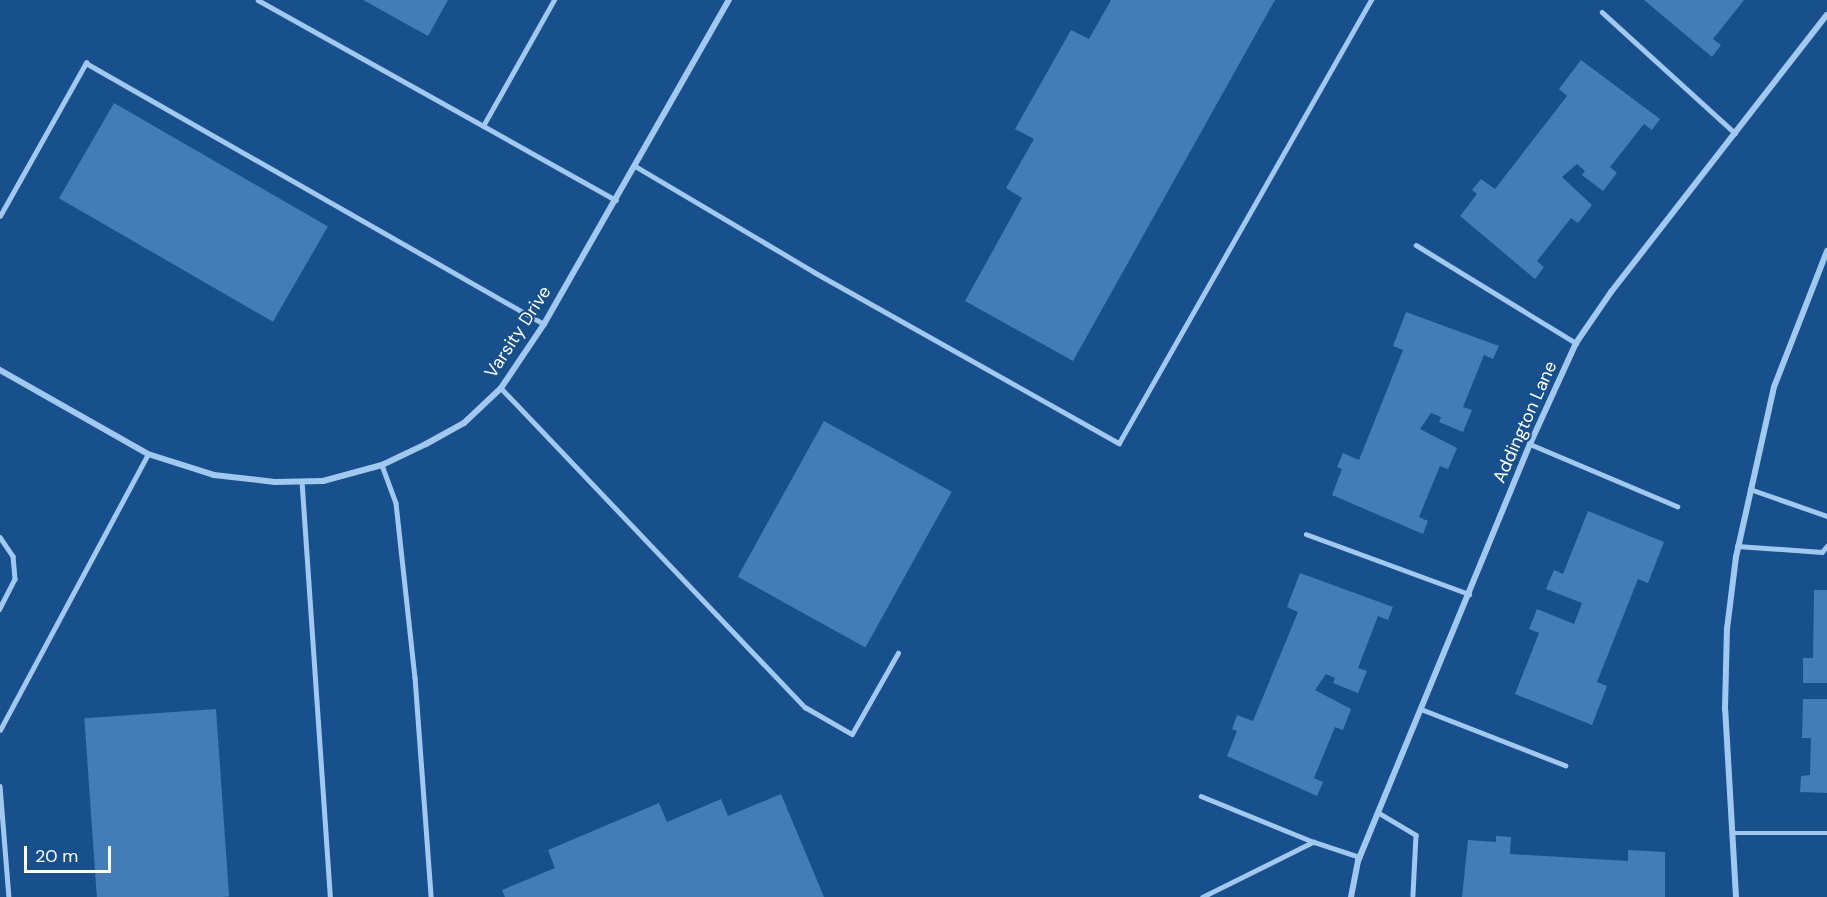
<!DOCTYPE html>
<style>
body{margin:0}
#map{position:relative;width:1827px;height:897px;overflow:hidden;background:#17508c;font-family:"DM Sans",sans-serif}
div>[style]{position:absolute}
[style*='--x']{left:calc(var(--x)*1px);top:calc(var(--y)*1px);width:calc(var(--w)*1px);rotate:calc(var(--a)*1deg)}
.building>*{inset:0;background:#447cb7;transform-origin:0 0}
.service>*{height:4.5px;margin:-2.25px;padding:0 2.25px;transform-origin:2.25px;border-radius:2.25px;background:#a1c8ef}
.minor>*{height:6px;margin:-3px;padding:0 3px;transform-origin:3px;border-radius:3px;background:#a1c8ef}
span{translate:-50% -50%;white-space:nowrap;text-align:center;line-height:1.15;-webkit-text-stroke:4.5px #17508c;paint-order:stroke}
.street-label{font-size:18px;color:#fff}
.scale{position:absolute;left:24px;top:846px;width:87px;height:27px;box-sizing:border-box;border:3px solid #fff;border-top:0;padding-left:8px;font-size:18px;line-height:21px;white-space:nowrap;color:#fff;-webkit-text-stroke:4px #17508c;paint-order:stroke}
</style>
<div id="map">
<div class="building">
<div style="clip-path:polygon(363px 0,448px 0,428px 36px)"></div>
<div style="clip-path:polygon(1111px 0,1275px 0,1073px 361px,965px 301px,1022px 198px,1006px 188px,1034px 139px,1015px 129px,1071px 30px,1089px 39px)"></div>
<div style="clip-path:polygon(1644px 0,1744px 0,1713px 39px,1721px 45px,1712px 57px)"></div>
<div style="clip-path:polygon(1581px 60px,1660px 119px,1652px 130px,1644px 124px,1610px 167px,1617px 173px,1603px 191px,1582px 175px,1585px 171px,1577px 164px,1562px 177px,1592px 205px,1578px 223px,1571px 218px,1537px 261px,1544px 267px,1535px 279px,1460px 216px,1477px 194px,1472px 190px,1481px 179px,1495px 189px,1567px 96px,1559px 89px)"></div>
<div style="left:114px;top:103px;width:247px;height:110px;rotate:30deg"></div>
<div style="clip-path:polygon(1406px 312px,1499px 346px,1493px 359px,1484px 355px,1463px 407px,1472px 410px,1463px 432px,1439px 422px,1441px 417px,1431px 413px,1420px 429px,1457px 448px,1448px 469px,1440px 466px,1419px 517px,1428px 521px,1423px 534px,1332px 495px,1342px 469px,1337px 467px,1343px 453px,1359px 460px,1403px 350px,1393px 346px)"></div>
<div style="left:824px;top:421px;width:146px;height:178px;rotate:29deg"></div>
<div style="clip-path:polygon(1588px 511px,1664px 542px,1648px 583px,1638px 579px,1597px 682px,1607px 686px,1592px 725px,1515px 694px,1539px 633px,1529px 629px,1537px 609px,1574px 624px,1582px 603px,1546px 589px,1554px 570px,1563px 574px)"></div>
<div style="clip-path:polygon(1300px 573px,1393px 607px,1388px 620px,1378px 616px,1358px 668px,1367px 671px,1358px 693px,1333px 683px,1335px 678px,1326px 674px,1315px 690px,1351px 709px,1343px 730px,1335px 727px,1314px 778px,1323px 782px,1317px 796px,1227px 756px,1237px 731px,1232px 729px,1237px 715px,1253px 721px,1298px 612px,1287px 607px)"></div>
<div style="clip-path:polygon(1814px 590px,1827px 590px,1827px 683px,1803px 683px,1803px 658px,1813px 658px)"></div>
<div style="clip-path:polygon(1803px 699px,1827px 699px,1827px 793px,1800px 792px,1801px 776px,1810px 775px,1811px 738px,1802px 738px)"></div>
<div style="left:216px;top:709px;width:188px;height:132px;rotate:86deg"></div>
<div style="clip-path:polygon(781px 794px,824px 897px,505px 897px,502px 890px,555px 868px,548px 850px,659px 803px,667px 822px,721px 799px,728px 816px)"></div>
<div style="clip-path:polygon(1496px 836px,1511px 837px,1510px 854px,1628px 861px,1628px 850px,1665px 852px,1665px 897px,1462px 897px,1468px 840px,1496px 842px)"></div>
</div>
<div class="service">
<div style="--x:258;--y:0;--w:410;--a:29.2"></div>
<div style="--x:1602;--y:12;--w:180;--a:42.3"></div>
<div style="--x:483;--y:126;--w:145;--a:-60.6"></div>
<div style="--x:635;--y:166;--w:208;--a:30.6"></div>
<div style="--x:814;--y:272;--w:350;--a:29.3"></div>
<div style="--x:1119;--y:443;--w:510;--a:-60.37"></div>
<div style="--x:0;--y:216;--w:176;--a:-60.7"></div>
<div style="--x:86;--y:63;--w:527;--a:29.68"></div>
<div style="--x:1416;--y:245;--w:188;--a:31.5"></div>
<div style="--x:501;--y:388;--w:441;--a:46.4"></div>
<div style="--x:805;--y:707;--w:54;--a:29.9"></div>
<div style="--x:852;--y:734;--w:93;--a:-60.4"></div>
<div style="--x:1530;--y:444;--w:160;--a:22.9"></div>
<div style="--x:382;--y:465;--w:40;--a:69.8"></div>
<div style="--x:396;--y:503;--w:175;--a:83.8"></div>
<div style="--x:415;--y:677;--w:221;--a:85.8"></div>
<div style="--x:302;--y:481;--w:417;--a:86.1"></div>
<div style="--x:1750;--y:489;--w:82;--a:19.3"></div>
<div style="--x:1306;--y:534;--w:174;--a:20.2"></div>
<div style="--x:0;--y:537;--w:23;--a:56"></div>
<div style="--x:13;--y:556;--w:23;--a:85"></div>
<div style="--x:15;--y:579;--w:34;--a:117"></div>
<div style="--x:1737;--y:546;--w:85;--a:4"></div>
<div style="--x:1822;--y:552;--w:8;--a:-50"></div>
<div style="--x:1421;--y:709;--w:155;--a:21.3"></div>
<div style="--x:0;--y:730;--w:313;--a:-61.8"></div>
<div style="--x:0;--y:786;--w:111;--a:85.4"></div>
<div style="--x:1201;--y:796;--w:122;--a:22.2"></div>
<div style="--x:1314;--y:842;--w:124;--a:153.6"></div>
<div style="--x:1379;--y:813;--w:43;--a:30.7"></div>
<div style="--x:1416;--y:835;--w:60;--a:92.9"></div>
<div style="--x:1733;--y:833;--w:94;--a:0"></div>
<div style="--x:1314;--y:842;--w:48;--a:18.1"></div>
</div>
<div class="minor">
<div style="--x:0;--y:370;--w:170;--a:29.6"></div>
<div style="--x:148;--y:454;--w:69;--a:17.7"></div>
<div style="--x:214;--y:475;--w:61;--a:6.5"></div>
<div style="--x:275;--y:482;--w:48;--a:-1.2"></div>
<div style="--x:323;--y:481;--w:61;--a:-15.2"></div>
<div style="--x:382;--y:465;--w:49;--a:-25.5"></div>
<div style="--x:426;--y:444;--w:43;--a:-28.9"></div>
<div style="--x:464;--y:423;--w:51;--a:-43.4"></div>
<div style="--x:501;--y:388;--w:77;--a:-56.1"></div>
<div style="--x:544;--y:324;--w:373;--a:-60.3"></div>
<div style="--x:1351;--y:897;--w:37;--a:-79"></div>
<div style="--x:1358;--y:861;--w:451;--a:-67.6"></div>
<div style="--x:1530;--y:444;--w:111;--a:-65.5"></div>
<div style="--x:1576;--y:343;--w:62;--a:-55.5"></div>
<div style="--x:1611;--y:292;--w:351;--a:-52.1"></div>
<div style="--x:1736;--y:897;--w:188;--a:-93.3"></div>
<div style="--x:1725;--y:709;--w:80;--a:-88.6"></div>
<div style="--x:1727;--y:629;--w:73;--a:-82.9"></div>
<div style="--x:1736;--y:557;--w:174;--a:-77.4"></div>
<div style="--x:1774;--y:387;--w:146;--a:-68.7"></div>
</div>
<div class="street-label">
<span style="left:518px;top:332px;rotate:-57deg">Varsity Drive</span>
<span style="left:1525px;top:422px;rotate:-66deg">Addington Lane</span>
</div>
<div class="scale">20 m</div>
</div>
